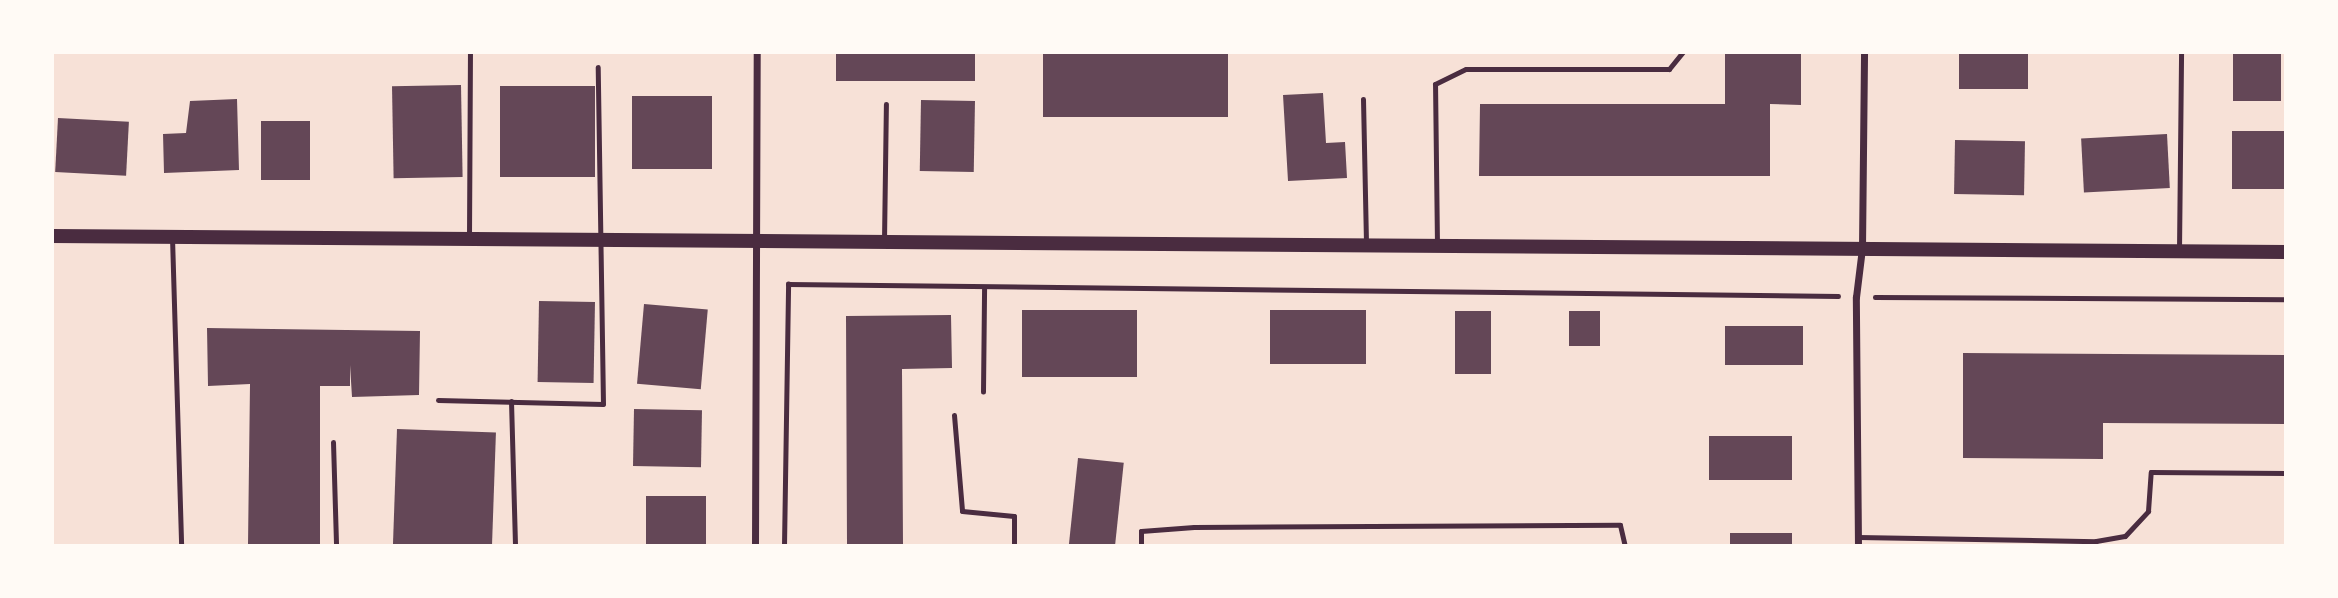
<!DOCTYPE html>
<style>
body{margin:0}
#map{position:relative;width:2338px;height:598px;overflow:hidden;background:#f7e1d7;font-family:Arial,sans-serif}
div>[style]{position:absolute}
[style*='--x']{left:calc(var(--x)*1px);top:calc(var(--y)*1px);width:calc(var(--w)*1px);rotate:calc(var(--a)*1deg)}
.building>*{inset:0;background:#644757;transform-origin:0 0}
.path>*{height:4.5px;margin:-2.25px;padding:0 2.25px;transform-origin:2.25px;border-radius:2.25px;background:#4a2c40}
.service>*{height:5px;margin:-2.5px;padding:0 2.5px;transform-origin:2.5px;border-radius:2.5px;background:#4a2c40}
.minor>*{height:7px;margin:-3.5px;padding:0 3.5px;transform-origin:3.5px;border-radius:3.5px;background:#4a2c40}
.secondary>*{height:14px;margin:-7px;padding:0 7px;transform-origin:7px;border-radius:7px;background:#4a2c40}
span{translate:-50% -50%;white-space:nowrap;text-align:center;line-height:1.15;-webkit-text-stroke:7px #fffaf5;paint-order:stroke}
.frame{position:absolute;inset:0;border:54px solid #fffaf5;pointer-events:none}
</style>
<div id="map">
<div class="building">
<div style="left:836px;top:52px;width:139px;height:29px"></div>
<div style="left:1043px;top:52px;width:185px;height:65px"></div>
<div style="clip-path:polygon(1725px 52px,1801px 52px,1801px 105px,1770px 104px,1770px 176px,1479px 176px,1480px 104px,1725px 104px)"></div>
<div style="left:1959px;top:52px;width:69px;height:37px"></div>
<div style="left:2233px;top:52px;width:48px;height:49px"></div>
<div style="left:461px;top:85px;width:92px;height:69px;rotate:89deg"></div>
<div style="left:500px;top:86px;width:95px;height:91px"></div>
<div style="clip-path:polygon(1323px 93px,1326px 143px,1345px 142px,1347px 178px,1288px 181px,1283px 95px)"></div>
<div style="left:712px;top:96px;width:73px;height:80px;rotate:90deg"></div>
<div style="clip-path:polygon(237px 99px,239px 170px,164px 173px,163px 134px,186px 133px,190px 101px)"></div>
<div style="left:921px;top:100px;width:54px;height:71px;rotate:1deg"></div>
<div style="left:58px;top:118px;width:71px;height:54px;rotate:3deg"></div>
<div style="left:261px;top:121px;width:49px;height:59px"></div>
<div style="left:2232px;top:131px;width:54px;height:58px"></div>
<div style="left:2167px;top:134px;width:54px;height:86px;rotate:87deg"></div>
<div style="left:1955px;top:140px;width:70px;height:54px;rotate:1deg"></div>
<div style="left:539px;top:301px;width:56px;height:81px;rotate:1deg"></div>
<div style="left:644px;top:304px;width:64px;height:80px;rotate:5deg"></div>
<div style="left:1022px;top:310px;width:115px;height:67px"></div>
<div style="left:1366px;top:310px;width:54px;height:96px;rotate:90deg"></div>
<div style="left:1455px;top:311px;width:36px;height:63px"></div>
<div style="left:1600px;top:311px;width:35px;height:31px;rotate:90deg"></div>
<div style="clip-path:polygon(951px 315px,952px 368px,902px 369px,903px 545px,847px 545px,846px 316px)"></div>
<div style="left:1725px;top:326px;width:78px;height:39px"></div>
<div style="clip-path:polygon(207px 328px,420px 331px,419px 395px,352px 397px,350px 365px,350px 386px,320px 386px,320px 545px,248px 545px,250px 384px,208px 386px)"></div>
<div style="clip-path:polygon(1963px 353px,2286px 355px,2286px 424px,2103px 423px,2103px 459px,1963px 458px)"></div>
<div style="left:634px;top:409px;width:68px;height:57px;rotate:1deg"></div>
<div style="left:397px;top:429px;width:99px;height:116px;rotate:2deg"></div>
<div style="left:1709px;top:436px;width:83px;height:44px"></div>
<div style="left:1078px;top:458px;width:46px;height:87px;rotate:6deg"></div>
<div style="left:646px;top:496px;width:60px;height:49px"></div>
<div style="left:1730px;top:533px;width:62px;height:12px"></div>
</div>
<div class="path">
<div style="--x:1875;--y:297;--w:411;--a:0.3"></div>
<div style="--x:983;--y:392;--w:104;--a:-89.4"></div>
<div style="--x:784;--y:546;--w:262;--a:-89.1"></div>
<div style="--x:788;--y:284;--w:1050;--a:0.65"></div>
</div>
<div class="service">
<div style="--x:1363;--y:99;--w:146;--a:88.8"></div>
<div style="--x:172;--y:237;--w:309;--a:88.3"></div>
<div style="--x:469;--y:238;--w:186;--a:-89.7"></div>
<div style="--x:884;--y:241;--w:137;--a:-89.2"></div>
<div style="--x:1437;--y:245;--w:161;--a:-90.7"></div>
<div style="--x:1435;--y:84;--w:34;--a:-26"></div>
<div style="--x:1466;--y:69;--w:203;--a:0"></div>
<div style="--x:1669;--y:69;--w:22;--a:-51"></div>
<div style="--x:2179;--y:251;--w:199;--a:-89.4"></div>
<div style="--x:438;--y:400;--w:165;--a:1.4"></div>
<div style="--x:603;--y:404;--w:337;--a:-90.9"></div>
<div style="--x:511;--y:401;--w:145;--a:88.4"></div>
<div style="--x:954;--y:415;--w:96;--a:85.2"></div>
<div style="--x:962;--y:511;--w:52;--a:5.5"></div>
<div style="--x:1014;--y:516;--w:30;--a:90"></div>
<div style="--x:333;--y:442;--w:104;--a:88.3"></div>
<div style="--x:1858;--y:537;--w:238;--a:1"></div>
<div style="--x:2096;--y:541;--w:29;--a:-10"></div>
<div style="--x:2125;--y:536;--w:34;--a:-47"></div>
<div style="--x:2148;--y:511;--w:39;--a:-86"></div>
<div style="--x:2151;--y:472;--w:135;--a:0.4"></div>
<div style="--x:1141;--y:546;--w:15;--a:-90"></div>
<div style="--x:1141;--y:531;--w:53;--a:-4.3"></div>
<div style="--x:1194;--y:527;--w:426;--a:-0.3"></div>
<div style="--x:1620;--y:525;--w:22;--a:77"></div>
</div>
<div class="minor">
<div style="--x:755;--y:546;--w:494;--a:-89.8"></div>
<div style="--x:1858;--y:546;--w:249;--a:-90.5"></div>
<div style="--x:1856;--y:297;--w:49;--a:-83"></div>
<div style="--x:1862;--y:248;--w:196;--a:-89.4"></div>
</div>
<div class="secondary">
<div style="--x:52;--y:236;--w:2234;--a:0.41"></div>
</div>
<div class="frame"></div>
</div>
